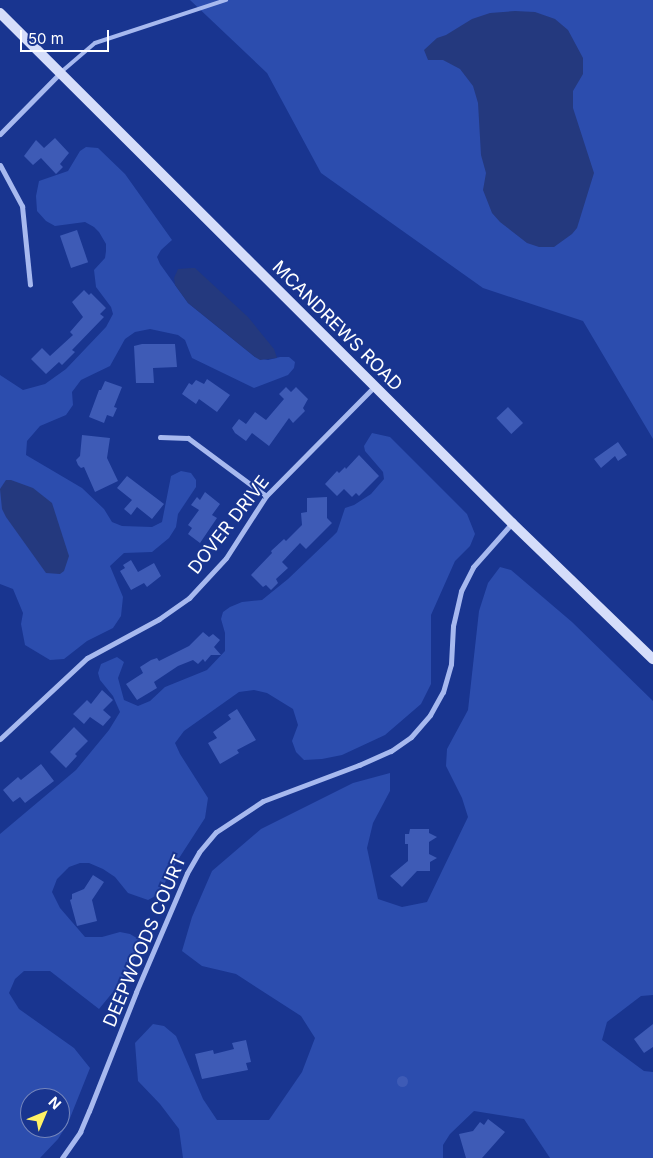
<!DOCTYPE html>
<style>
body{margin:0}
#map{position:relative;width:653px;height:1158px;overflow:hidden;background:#193590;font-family:Inter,sans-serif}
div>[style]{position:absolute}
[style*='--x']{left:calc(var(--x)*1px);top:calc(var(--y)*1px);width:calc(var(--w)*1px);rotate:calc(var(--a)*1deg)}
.green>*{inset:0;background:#2c4dae}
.water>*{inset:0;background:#24397e}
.building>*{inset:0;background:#3e5bb6;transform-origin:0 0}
.round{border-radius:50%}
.service>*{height:4px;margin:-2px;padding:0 2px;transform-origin:2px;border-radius:2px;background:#a7b9ef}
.minor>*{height:5px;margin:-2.5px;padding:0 2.5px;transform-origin:2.5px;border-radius:2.5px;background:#a7b9ef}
.secondary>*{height:10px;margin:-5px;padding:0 5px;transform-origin:5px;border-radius:5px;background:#d5ddfa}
span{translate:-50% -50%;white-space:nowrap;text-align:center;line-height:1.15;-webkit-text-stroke:4px #193590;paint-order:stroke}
.street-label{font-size:18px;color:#fff}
.north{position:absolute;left:20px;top:1088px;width:50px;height:50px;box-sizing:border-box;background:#193590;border:1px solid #7586bc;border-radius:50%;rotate:45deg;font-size:14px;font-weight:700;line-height:20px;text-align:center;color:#fff}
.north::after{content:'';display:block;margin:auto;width:18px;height:22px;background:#fff165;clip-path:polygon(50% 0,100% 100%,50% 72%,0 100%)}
.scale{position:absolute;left:20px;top:30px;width:89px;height:22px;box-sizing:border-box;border:2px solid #fff;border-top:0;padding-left:6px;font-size:15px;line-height:18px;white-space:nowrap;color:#fff;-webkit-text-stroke:4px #193590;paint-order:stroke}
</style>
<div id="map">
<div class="green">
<div style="clip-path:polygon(190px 0,653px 0,653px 439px,583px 321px,483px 288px,321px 173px,267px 73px)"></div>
<div style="clip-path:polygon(86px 147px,98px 148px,125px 174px,172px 240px,161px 250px,157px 257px,160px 264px,188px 303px,255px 357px,268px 360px,280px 357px,289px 357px,295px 362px,294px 368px,288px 375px,254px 388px,192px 358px,185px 340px,178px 335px,150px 329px,135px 332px,125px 339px,110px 366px,81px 380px,72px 392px,73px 405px,66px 415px,40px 426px,27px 441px,26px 455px,82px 488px,104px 509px,112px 522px,122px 526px,152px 527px,162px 522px,171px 476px,181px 471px,191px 473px,196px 480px,196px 487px,178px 514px,176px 527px,169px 538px,152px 552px,124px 553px,110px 566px,123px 597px,121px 616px,113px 628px,87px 641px,64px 659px,50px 660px,25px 645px,21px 624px,23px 613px,13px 589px,0 584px,0 375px,23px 390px,45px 384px,66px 369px,106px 327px,113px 314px,111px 307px,96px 287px,94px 270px,105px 258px,106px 251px,106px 244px,99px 232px,94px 227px,85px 222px,55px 226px,46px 221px,37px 211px,36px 196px,39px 181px,68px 171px,80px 151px)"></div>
<div style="clip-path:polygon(evenodd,372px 433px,390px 437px,467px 514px,475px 534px,470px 546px,455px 561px,431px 615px,431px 684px,421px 704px,385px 735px,342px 755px,322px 759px,304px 760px,296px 752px,292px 741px,298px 725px,293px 709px,267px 693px,254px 690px,239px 692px,184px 731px,175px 743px,180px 754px,208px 798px,205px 818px,172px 869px,159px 894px,148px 900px,128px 893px,115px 877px,103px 869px,89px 863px,80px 863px,69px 867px,57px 879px,52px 892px,60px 908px,85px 937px,102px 937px,120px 932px,130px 934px,140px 940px,138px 953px,122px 981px,99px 1009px,50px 971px,24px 971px,15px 979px,9px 993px,19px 1009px,74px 1048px,90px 1068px,68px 1123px,58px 1139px,40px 1158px,0 1158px,0 834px,76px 770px,109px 730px,120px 712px,113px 696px,100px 680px,98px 673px,101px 664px,117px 657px,124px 662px,118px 678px,124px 700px,138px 706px,150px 701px,165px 687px,207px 670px,225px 651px,225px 633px,221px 619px,223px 612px,230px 607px,242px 602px,262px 600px,288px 579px,332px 537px,337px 532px,345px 508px,354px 505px,371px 494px,384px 479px,383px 472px,365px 451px,364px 446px,372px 433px,30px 1098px,60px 1098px,60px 1128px,30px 1128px,30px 1098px)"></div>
<div style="clip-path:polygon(500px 567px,511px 570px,572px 622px,653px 701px,653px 995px,641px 996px,607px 1022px,602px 1040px,644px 1071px,653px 1072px,653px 1158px,550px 1158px,524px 1119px,474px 1111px,450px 1134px,443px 1145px,443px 1158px,183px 1158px,179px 1129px,160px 1104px,138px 1081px,135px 1043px,153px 1024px,164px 1026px,176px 1036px,203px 1099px,217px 1120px,269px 1120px,302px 1072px,315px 1038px,301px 1016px,236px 974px,202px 966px,182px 951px,192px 917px,212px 871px,261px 829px,353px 783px,390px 773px,390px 791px,373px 823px,367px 848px,378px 899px,402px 907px,427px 902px,468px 817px,462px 798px,446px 766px,447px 749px,468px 710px,479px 611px,488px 583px)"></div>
</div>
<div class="water">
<div style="clip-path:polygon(515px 11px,535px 12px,555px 19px,568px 30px,583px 58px,583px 74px,573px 91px,573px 108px,594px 173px,577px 228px,572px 234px,554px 247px,539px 247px,527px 243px,500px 222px,492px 213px,483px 190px,486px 173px,481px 155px,478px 103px,473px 86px,460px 69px,443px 60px,428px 60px,424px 50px,437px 38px,446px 35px,472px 19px,490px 13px)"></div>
<div style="clip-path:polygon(191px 268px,195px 268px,248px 317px,274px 349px,277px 358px,260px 360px,255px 357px,188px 303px,175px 285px,174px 278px,178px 269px)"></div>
<div style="clip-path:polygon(6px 480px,11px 480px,33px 488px,52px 503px,69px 556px,64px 571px,60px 574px,46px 573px,6px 517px,2px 509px,0 489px)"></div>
</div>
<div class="building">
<div style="clip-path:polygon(55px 138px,69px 153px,60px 164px,63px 167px,56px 174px,41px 158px,33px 165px,24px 156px,36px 140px,44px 148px)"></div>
<div style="left:77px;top:230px;width:34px;height:18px;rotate:71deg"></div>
<div style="clip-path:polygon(84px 290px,89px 295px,91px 293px,106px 308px,100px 314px,104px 317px,72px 350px,75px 352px,62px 365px,59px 362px,46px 374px,31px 359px,42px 348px,50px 356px,73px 335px,70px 332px,83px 317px,72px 302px)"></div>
<div style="clip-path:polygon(142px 344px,175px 344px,177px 367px,153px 368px,154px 383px,136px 383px,134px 346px)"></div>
<div style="clip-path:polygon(207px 379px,230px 395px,217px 412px,199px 399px,196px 404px,182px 394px,189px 383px,192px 385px,196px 380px,204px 384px)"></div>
<div style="clip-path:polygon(105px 381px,122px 387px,114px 407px,117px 408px,113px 417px,107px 415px,104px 423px,89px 417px,99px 390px,101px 390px)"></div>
<div style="clip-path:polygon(286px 387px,291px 392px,296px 387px,308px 399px,303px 408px,305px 411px,293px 423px,289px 418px,269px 446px,252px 433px,246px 441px,235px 433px,232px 428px,239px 419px,246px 424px,255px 412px,266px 420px,284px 399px,279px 394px)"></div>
<div style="left:508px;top:407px;width:22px;height:16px;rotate:47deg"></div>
<div style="clip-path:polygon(82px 435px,110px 438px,107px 458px,118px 481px,95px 492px,84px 467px,81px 468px,78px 465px,76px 460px,80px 456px)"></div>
<div style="clip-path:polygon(618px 442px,627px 455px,618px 461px,615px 456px,601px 468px,594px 459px)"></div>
<div style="clip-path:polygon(359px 455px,379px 476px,359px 496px,356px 493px,352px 497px,344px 489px,337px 496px,325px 484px,337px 471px,339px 473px,345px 467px,346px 469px)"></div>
<div style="clip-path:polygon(127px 476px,164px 504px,152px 519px,137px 507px,131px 515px,124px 509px,132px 500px,117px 488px)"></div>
<div style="clip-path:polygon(205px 492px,220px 504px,212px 515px,217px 518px,200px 543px,188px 534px,192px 528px,188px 525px,199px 510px,191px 505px,197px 497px,200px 500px)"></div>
<div style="clip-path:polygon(327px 497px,327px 518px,332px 523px,306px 549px,300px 543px,282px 562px,288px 568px,276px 579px,278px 583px,271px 590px,266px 585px,263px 587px,251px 575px,272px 553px,271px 551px,284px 539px,286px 541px,302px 525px,301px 513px,307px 512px,307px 498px)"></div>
<div style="clip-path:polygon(131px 560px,138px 572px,154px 563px,161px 576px,147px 587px,144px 583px,131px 590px,120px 571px,125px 568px,123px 565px)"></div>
<div style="clip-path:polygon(203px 632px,209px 637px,213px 634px,220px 640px,214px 647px,221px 655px,211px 655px,205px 662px,203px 659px,198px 664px,193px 660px,178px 666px,154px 682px,157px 688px,137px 700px,126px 684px,143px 673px,140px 667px,151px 660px,157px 658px,159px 661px,189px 646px)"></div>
<div style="clip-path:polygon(102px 690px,113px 700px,103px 710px,111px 717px,103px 726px,90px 717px,84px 724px,73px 714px,87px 700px,91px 704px)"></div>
<div style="clip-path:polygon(237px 709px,256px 740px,237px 750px,239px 753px,220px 764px,208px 743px,217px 738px,213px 732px,231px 719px,228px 715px)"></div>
<div style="clip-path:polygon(74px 727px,88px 741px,75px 754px,77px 756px,66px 768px,50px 752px)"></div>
<div style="clip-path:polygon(41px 764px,54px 781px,25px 803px,20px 797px,13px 802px,3px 790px,18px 777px,21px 780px)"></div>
<div style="clip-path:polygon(410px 829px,429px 829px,429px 833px,437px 837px,429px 842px,429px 854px,437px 858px,430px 862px,430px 871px,417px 871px,402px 887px,390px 876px,408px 861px,408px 844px,405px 844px,405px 834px,409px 834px)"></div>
<div style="clip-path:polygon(93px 875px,104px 882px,92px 900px,97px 921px,77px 926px,70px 900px,72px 899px,72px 894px,84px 889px)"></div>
<div style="clip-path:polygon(653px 1024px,653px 1047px,644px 1053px,634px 1039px)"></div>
<div style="clip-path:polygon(246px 1040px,251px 1062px,246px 1063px,248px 1070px,202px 1079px,195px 1054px,213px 1050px,214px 1054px,234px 1049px,232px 1043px)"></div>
<div class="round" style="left:396.5px;top:1075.5px;width:11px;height:11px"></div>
<div style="clip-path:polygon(488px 1119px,505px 1132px,482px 1158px,466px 1158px,459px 1134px,473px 1131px,480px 1122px,484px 1125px)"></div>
</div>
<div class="service">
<div style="--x:60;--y:73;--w:46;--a:-40.6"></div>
<div style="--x:95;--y:43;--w:138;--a:-18.2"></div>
</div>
<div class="minor">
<div style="--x:0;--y:134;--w:86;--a:-45.5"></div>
<div style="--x:0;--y:165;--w:47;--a:61.8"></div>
<div style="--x:22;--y:206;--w:79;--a:84.2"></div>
<div style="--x:160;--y:437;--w:28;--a:2"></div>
<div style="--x:188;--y:438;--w:97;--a:36.6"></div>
<div style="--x:0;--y:739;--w:119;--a:-43"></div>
<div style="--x:87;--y:658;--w:82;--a:-28.4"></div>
<div style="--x:159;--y:619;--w:37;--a:-35"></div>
<div style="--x:189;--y:598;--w:54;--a:-47.2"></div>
<div style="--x:226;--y:558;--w:74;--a:-57.2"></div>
<div style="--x:266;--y:496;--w:155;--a:-45.3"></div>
<div style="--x:62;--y:1158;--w:32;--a:-55"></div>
<div style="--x:80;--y:1132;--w:23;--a:-67"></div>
<div style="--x:89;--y:1111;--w:128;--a:-68.4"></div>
<div style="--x:136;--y:992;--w:129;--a:-66.8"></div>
<div style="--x:187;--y:873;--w:24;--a:-60"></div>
<div style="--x:199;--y:852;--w:26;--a:-50"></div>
<div style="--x:216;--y:832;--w:56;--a:-33.4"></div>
<div style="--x:263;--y:801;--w:103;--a:-20.6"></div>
<div style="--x:359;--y:765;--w:35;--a:-24"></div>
<div style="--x:391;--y:751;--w:24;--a:-35"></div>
<div style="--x:411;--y:737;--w:29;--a:-49"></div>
<div style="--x:430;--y:715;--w:26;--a:-61"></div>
<div style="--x:443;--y:692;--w:29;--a:-74"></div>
<div style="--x:451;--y:664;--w:38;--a:-87"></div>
<div style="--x:453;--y:626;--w:36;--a:-77"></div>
<div style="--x:461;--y:591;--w:27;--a:-63"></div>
<div style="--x:473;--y:567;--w:59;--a:-48.4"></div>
</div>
<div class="secondary">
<div style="--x:0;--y:13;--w:723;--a:44.89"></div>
<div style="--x:512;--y:523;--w:196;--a:44"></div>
</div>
<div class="street-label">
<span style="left:337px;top:326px;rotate:45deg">MCANDREWS ROAD</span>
<span style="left:229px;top:525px;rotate:-52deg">DOVER DRIVE</span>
<span style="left:145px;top:941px;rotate:-67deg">DEEPWOODS COURT</span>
</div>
<div class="north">N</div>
<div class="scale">50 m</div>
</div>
